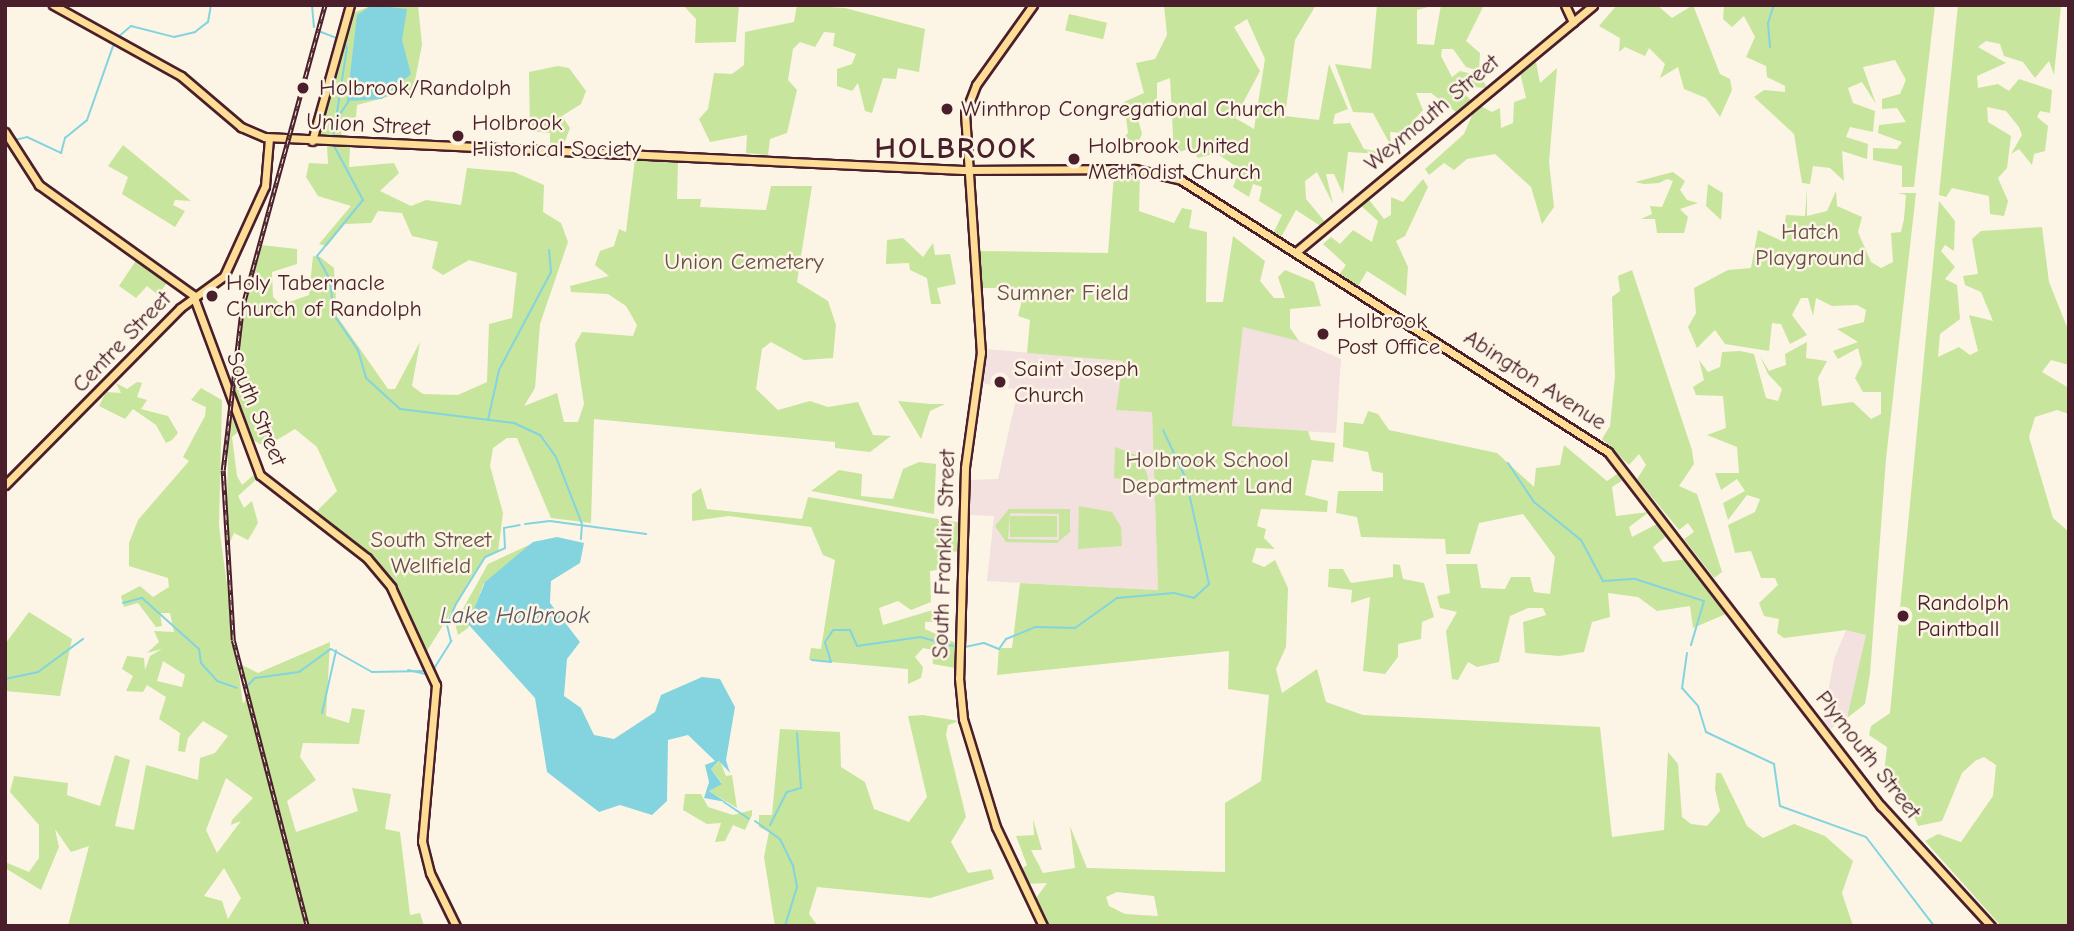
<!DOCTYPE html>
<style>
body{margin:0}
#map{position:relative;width:2074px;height:931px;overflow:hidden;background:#fcf5e5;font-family:"Comic Neue",sans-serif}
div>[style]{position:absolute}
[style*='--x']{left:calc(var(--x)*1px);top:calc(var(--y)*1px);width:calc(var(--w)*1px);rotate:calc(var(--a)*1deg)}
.built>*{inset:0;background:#f3e1e0}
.green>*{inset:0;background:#c7e59c;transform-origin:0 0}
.water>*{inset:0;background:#84d4e0}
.stream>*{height:2px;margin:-1px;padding:0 1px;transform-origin:1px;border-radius:1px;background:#84d4e0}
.roads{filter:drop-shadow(2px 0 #4a1f2b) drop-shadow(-2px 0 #4a1f2b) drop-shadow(0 2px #4a1f2b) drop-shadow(0 -2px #4a1f2b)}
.major>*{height:7px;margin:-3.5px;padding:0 3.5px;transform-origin:3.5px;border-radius:3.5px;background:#fedd96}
.rail>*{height:4.5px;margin-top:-2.25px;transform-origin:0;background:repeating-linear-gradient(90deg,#fcf5e5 0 5px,#4a1f2b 0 10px);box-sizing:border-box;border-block:2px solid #4a1f2b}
.dots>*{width:19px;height:19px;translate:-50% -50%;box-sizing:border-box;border:4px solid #fcf5e5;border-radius:50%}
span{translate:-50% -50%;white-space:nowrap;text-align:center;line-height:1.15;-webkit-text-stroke:5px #fcf5e5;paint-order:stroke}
.poi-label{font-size:23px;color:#4a1f2b}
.left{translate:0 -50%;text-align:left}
.street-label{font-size:23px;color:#4a1f2b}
.park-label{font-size:23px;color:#695047}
.water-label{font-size:24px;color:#5b5561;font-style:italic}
.district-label{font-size:30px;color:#4a1f2b;font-weight:700;letter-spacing:2px}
.frame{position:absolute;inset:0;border:7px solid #4a1f2b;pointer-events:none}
</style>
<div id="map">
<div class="built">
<div style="clip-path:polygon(1243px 326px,1286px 335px,1341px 359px,1336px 433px,1232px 427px)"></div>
<div style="clip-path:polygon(985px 349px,1123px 361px,1152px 412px,1158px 590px,987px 581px,994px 516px,969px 515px,968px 480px,998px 479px,1018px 390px,981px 383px)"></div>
<div style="clip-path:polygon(1862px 630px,1867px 638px,1854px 709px,1830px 730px,1823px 721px,1834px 659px,1846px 630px)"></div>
</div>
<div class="green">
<div style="clip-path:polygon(373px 5px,418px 5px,422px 45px,413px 90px,357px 105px,356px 118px,343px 117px,341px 140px,319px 136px,353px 13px)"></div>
<div style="clip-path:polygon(683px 5px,739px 5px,736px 42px,695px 43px,696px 19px)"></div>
<div style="clip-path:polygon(797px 5px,845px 8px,925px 29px,919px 72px,898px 68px,896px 79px,883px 78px,872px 113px,865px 111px,858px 83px,852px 91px,837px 86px,837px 69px,852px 64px,856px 54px,833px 46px,835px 33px,824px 32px,815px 47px,800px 42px,793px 49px,788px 80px,797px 90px,787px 133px,770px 139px,768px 155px,746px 153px,747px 135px,710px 142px,699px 119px,708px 109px,714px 73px,732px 74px,744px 65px,745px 32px,794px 22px)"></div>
<div style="clip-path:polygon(evenodd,1164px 5px,1316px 5px,1295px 40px,1285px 116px,1319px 120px,1329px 64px,1348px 109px,1335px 114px,1333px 124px,1350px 123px,1364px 149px,1398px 155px,1348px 152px,1343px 194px,1334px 174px,1326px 174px,1333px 204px,1317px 172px,1305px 181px,1306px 199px,1326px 223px,1322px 227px,1296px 210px,1280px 239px,1273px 234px,1282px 215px,1259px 201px,1262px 187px,1253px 184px,1249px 197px,1233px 187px,1240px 169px,1216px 153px,1198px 158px,1191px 148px,1174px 154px,1170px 78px,1157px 83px,1157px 104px,1136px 111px,1142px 134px,1136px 147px,1117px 144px,1128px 133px,1124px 102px,1144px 93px,1136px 63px,1155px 59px,1167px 35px,1164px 5px,1247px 19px,1265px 59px,1254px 129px,1235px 118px,1260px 71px,1234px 27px,1247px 19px)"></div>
<div style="clip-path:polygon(1377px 5px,1436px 5px,1417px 10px,1417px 44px,1434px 45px,1441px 5px,1484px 5px,1466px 41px,1480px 53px,1479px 71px,1466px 67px,1453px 49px,1442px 49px,1441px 56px,1452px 77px,1460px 71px,1481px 76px,1487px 88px,1455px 86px,1455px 93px,1460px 90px,1472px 101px,1456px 112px,1431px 93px,1416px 93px,1423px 110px,1403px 133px,1390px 132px,1391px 146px,1373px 113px,1353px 112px,1335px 64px,1371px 69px)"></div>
<div style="clip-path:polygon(1617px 5px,1657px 5px,1672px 18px,1693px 5px,1720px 74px,1730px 79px,1732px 90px,1720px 117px,1706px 98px,1684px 89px,1678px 67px,1660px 78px,1665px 64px,1649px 48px,1645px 56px,1625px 47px,1619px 52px,1620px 38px,1599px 26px)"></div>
<div style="clip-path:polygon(1724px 5px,1935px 5px,1914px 187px,1902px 187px,1902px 166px,1873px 160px,1873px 148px,1897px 149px,1902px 142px,1878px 133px,1879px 125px,1906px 122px,1897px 108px,1882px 109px,1882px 99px,1900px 94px,1906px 80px,1895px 60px,1863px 67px,1876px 104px,1862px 82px,1848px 88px,1853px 103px,1875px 111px,1873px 132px,1850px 127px,1846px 137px,1868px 144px,1867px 159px,1842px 151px,1844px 181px,1830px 168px,1813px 166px,1810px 184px,1802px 183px,1794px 134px,1754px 97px,1764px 90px,1785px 92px,1785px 86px,1767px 77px,1766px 66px,1746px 57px,1755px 37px,1744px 16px,1732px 27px,1723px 19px)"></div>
<div style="clip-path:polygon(1958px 5px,2061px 5px,2054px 75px,2049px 61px,2035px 78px,2023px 62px,2004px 56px,2000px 44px,1986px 41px,1978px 47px,2006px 63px,1977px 76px,1978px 88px,1998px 84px,2009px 91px,2019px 79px,2052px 90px,2050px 113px,2040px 111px,2037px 117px,2048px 126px,2045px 151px,2034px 154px,2032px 165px,2019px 149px,2011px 154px,2022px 135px,2019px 127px,2006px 111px,1987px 107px,1988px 122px,2011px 136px,2007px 168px,1998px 178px,2008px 201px,2004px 216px,1990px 214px,1989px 196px,1952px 188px,1946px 197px,1939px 195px)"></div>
<div style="left:1069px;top:14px;width:39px;height:17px;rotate:13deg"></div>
<div style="clip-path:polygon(1536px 62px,1540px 83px,1557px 68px,1549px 162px,1554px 207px,1542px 224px,1531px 187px,1495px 154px,1467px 159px,1454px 170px,1444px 163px,1429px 175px,1425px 169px,1464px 134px,1477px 104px,1492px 112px,1500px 108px,1501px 128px,1513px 123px,1514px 102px,1526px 98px,1520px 72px)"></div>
<div style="clip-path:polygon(558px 66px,569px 68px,586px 91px,581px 104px,562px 116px,570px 128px,562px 149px,550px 148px,550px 133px,530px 131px,529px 72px)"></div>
<div style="clip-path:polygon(123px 145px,191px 201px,175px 200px,173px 205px,185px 211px,175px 227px,122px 194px,128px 177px,108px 166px)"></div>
<div style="clip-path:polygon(327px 146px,350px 147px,349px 167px,394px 163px,399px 173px,380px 191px,411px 206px,426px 200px,461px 205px,467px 168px,514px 172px,544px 185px,543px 212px,561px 223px,568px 242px,540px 324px,535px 388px,524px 406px,557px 393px,564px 422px,578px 422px,584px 404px,575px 344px,582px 332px,633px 336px,637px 325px,626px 306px,608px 294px,571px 292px,570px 286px,609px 276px,595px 265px,600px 251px,614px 246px,619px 229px,626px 232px,635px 159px,678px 160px,677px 199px,701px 199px,700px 207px,766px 210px,771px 186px,812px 186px,797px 282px,828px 301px,836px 325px,833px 358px,804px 360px,771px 342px,762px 349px,756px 389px,778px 410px,810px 401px,828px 407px,858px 402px,873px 435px,891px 436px,870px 452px,835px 448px,835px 442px,594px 419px,591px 523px,551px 518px,517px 438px,507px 438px,493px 448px,490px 466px,503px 513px,498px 552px,485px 558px,427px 651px,381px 568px,313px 515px,337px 491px,317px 447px,295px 429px,265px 447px,248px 437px,231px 394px,242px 317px,261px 245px,297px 249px,297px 264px,272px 272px,273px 297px,281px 305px,309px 295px,313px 256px,320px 257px,334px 268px,337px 316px,388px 389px,395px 389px,420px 342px,412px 386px,423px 394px,458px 395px,487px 382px,489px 324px,512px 318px,517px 273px,469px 260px,443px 275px,432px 268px,438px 242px,412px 236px,402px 213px,378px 211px,371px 223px,345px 224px,327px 246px,319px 244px,351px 206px,318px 196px,306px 177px,309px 163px,328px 164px)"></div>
<div style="clip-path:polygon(evenodd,1140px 172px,1139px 211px,1174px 223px,1182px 208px,1192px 210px,1189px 228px,1207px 232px,1206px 302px,1223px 302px,1233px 236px,1265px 261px,1260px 281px,1274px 298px,1285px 298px,1278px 277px,1285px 270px,1314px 282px,1321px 306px,1290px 309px,1290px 328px,1299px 341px,1243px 327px,1232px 426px,1308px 431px,1311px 440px,1335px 443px,1333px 462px,1312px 460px,1305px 495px,1328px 501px,1327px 512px,1261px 509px,1257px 526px,1266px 529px,1264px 538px,1275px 549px,1256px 548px,1252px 562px,1264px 567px,1275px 560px,1288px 588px,1286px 647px,1276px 669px,1282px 693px,1317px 669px,1326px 702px,1363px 715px,1600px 727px,1612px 837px,1664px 830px,1668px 752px,1678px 764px,1682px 817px,1691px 824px,1707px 826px,1720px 811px,1715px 789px,1716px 773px,1721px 773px,1747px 826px,1763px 838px,1794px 824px,1825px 836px,1853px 861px,1842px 893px,1853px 926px,1047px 926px,1036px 898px,1047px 883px,1025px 884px,1019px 871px,1027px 865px,1016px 836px,1034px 835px,1033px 819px,1042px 850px,1031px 850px,1043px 873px,1075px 868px,1070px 826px,1087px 868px,1225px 872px,1225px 803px,1261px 781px,1269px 695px,1228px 689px,1229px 651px,997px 675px,999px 648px,1012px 648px,1020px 583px,1158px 590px,1152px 412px,1116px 410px,1123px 361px,1027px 353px,1030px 320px,1018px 316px,1025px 288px,981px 288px,978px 251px,1108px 253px,1114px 174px,1140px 172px,1117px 892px,1154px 896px,1158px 916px,1125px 914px,1109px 906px,1106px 897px,1117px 892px)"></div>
<div style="clip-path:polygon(1673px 172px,1685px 181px,1680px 190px,1687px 200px,1698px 203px,1680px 209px,1688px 217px,1684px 233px,1657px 233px,1655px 219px,1641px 219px,1652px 214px,1650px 206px,1662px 207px,1673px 181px,1667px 179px,1659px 183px,1644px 184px,1635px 182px)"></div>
<div style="clip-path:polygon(1423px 179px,1428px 187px,1405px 236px,1396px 241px,1408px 267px,1406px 296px,1367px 271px,1358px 286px,1339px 275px,1346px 265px,1323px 244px,1331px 237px,1340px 244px,1353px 230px,1372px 242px,1378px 221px,1359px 204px,1367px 197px,1384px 219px,1391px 215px,1391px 197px,1403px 202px)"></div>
<div style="clip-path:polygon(1708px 184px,1723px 193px,1721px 220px,1706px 206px)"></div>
<div style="clip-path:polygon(1807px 188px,1807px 216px,1827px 211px,1836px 191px,1837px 206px,1862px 217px,1858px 232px,1871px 262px,1881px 268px,1893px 262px,1891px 233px,1901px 232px,1904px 219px,1906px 195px,1898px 193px,1916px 193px,1886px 459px,1870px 674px,1865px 704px,1847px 718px,1866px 635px,1846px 630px,1784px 638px,1777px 633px,1779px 619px,1764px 616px,1759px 603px,1778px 585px,1775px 578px,1761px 578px,1751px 551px,1735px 553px,1728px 525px,1755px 512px,1760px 499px,1747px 495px,1728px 520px,1723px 503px,1745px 491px,1737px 479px,1721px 490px,1715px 473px,1739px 473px,1737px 447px,1707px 435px,1726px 428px,1723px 396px,1696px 395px,1693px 387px,1704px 380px,1699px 360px,1708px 372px,1720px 367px,1722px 352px,1740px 351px,1754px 354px,1766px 398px,1778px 401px,1782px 389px,1768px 374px,1760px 356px,1769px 371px,1786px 365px,1785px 354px,1807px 342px,1806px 358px,1827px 361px,1818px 378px,1822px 406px,1853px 402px,1871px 419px,1881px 414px,1881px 392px,1863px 392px,1855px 378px,1862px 364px,1858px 348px,1838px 359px,1833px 351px,1858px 342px,1837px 329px,1864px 322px,1866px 310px,1857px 305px,1832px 306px,1816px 298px,1813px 316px,1808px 298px,1801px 298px,1792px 315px,1807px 335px,1790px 344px,1781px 324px,1772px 323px,1769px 351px,1725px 344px,1715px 330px,1697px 348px,1688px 327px,1696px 313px,1694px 288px,1728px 270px,1751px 268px,1758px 230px,1782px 241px,1786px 215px,1805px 216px)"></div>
<div style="clip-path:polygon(1939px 201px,1955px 221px,1954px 251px,1945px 245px,1941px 251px,1955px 267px,1945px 279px,1957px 285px,1960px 319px,1940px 334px,1938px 357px,1959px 347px,1970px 355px,1978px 351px,1969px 315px,1993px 321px,1981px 292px,1965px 285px,1963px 276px,1978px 274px,1972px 239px,1981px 231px,2042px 227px,2049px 282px,2069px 332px,2069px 365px,2051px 360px,2042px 372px,2069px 388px,2069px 414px,2057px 410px,2035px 417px,2029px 437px,2053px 518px,2069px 532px,2069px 926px,2001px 926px,1925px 841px,1938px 834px,1961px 842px,1993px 796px,1996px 765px,1984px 757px,1975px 761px,1962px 773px,1942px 821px,1918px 826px,1904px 791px,1883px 782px,1887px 747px,1869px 735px,1871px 726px,1890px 713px)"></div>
<div style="clip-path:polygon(903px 238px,923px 257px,933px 243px,935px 255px,950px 254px,956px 284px,937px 288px,941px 304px,931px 304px,927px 278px,910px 270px,909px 263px,886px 264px,887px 240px)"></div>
<div style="clip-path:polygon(137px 259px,169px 280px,158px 295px,147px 286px,136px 298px,119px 286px)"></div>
<div style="clip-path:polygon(1632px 270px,1692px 450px,1694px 464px,1679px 486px,1697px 494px,1701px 506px,1722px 572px,1714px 578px,1684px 539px,1694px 532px,1688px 523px,1679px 530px,1637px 479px,1646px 465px,1639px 454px,1629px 465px,1602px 439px,1610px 426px,1615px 376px,1612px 297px,1620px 291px,1618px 276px)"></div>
<div style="clip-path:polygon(137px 382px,142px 383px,137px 397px,147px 400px,141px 409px,168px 416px,178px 433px,172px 440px,166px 443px,156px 425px,133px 409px,125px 419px,99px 406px,106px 392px,121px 393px,116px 383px,127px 389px)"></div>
<div style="clip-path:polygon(evenodd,201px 388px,222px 400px,219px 526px,243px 704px,248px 695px,242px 665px,258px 673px,330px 642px,326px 716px,349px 723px,352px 708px,365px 710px,359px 744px,303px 743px,300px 757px,316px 780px,287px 801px,296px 832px,358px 811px,352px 788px,391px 794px,385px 829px,400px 832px,410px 915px,420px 913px,424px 926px,68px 926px,89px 846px,71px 852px,55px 829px,59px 847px,41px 890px,5px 868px,5px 862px,29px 872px,39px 858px,39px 825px,10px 792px,14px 776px,68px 783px,67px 795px,100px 806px,115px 755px,130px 760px,115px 826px,134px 830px,146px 765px,198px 780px,200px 758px,215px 753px,228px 736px,203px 721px,188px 738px,185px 752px,178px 751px,180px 733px,159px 719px,166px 697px,147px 685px,143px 692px,126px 691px,133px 676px,122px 669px,127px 656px,144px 658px,145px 670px,150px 656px,162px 649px,147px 653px,159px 642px,154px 631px,174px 632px,170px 613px,160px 613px,162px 626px,156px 627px,138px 603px,124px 607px,121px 596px,140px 586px,153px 597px,169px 587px,168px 578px,129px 566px,129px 543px,138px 520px,189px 461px,183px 457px,205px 416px,206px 407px,191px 400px,201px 388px,163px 661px,185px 675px,182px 687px,157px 681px,163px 661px,201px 388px,226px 778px,253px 798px,232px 820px,231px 825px,241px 821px,217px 853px,206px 830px,226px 778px,201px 388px,224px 868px,241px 898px,228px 919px,222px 901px,204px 896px,224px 868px)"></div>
<div style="clip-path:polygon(898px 401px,931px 404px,945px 404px,930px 411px,921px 439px)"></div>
<div style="clip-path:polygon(229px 410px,238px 432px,232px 437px,237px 476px,242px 485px,256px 473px,258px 478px,238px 496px,244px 508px,252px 501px,258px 523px,248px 540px,234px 533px,226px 551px)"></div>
<div style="clip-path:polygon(1368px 411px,1378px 414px,1389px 430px,1497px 453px,1534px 487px,1536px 468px,1560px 465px,1564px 445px,1607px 481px,1620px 472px,1626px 478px,1612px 487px,1616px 516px,1649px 512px,1629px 527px,1632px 537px,1659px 523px,1669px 534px,1653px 547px,1663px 562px,1688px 559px,1726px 614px,1693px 628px,1690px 606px,1657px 611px,1638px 597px,1608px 593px,1610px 617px,1592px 622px,1584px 652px,1559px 656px,1525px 653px,1523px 622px,1546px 615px,1543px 608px,1528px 608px,1510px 616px,1499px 662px,1477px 667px,1468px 662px,1458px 680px,1452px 679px,1446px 631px,1457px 612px,1440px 608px,1437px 596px,1450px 593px,1446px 564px,1477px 564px,1481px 588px,1505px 589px,1511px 577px,1530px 577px,1534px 592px,1550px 594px,1555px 557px,1523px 514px,1479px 523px,1470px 554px,1446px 554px,1445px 539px,1361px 537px,1357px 517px,1336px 513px,1338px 491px,1383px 491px,1383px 473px,1372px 471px,1368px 452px,1343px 447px,1344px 422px,1363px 424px)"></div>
<div style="clip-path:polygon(1115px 447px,1142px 457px,1149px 482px,1114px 478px)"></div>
<div style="clip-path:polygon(919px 462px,936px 464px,934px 514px,811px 491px,839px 470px,862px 474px,861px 496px,893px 499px,903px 469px)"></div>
<div style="clip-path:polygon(701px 488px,707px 509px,802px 519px,808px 497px,962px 523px,963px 552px,942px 551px,937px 570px,930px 571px,931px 602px,911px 610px,898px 601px,879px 608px,883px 625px,946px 606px,947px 621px,925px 622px,925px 629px,956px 643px,955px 668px,933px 664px,932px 650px,923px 648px,915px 657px,923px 667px,921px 678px,908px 684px,908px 669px,809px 660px,811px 648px,821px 649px,835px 560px,823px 555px,811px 527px,729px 516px,692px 521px,692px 494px)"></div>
<div style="clip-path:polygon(1079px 506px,1112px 512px,1121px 527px,1122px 546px,1078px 549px)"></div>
<div style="clip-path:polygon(evenodd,1009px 509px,1070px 509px,1070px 532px,1057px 543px,1006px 542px,995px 526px,1009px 509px,1010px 513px,1059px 514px,1059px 540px,1008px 539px,1010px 513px)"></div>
<div style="left:1010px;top:516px;width:47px;height:21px"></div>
<div style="clip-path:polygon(533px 543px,483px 585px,468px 628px,458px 635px,455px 623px,488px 564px)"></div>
<div style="clip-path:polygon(1393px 564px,1400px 565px,1403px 579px,1424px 583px,1434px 617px,1422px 622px,1421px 639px,1398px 644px,1398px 657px,1385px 674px,1363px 671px,1370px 597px,1351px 603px,1352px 590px,1328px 587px,1329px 569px,1343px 569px,1351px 583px,1393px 577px)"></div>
<div style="clip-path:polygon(29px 612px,72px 639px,60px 696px,5px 691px,5px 644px)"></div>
<div style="clip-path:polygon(923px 715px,959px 721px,948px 725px,946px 735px,966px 817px,951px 842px,968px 873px,991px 869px,994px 879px,930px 898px,817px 887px,809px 914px,818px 926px,775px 926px,764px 857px,769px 832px,759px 827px,759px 815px,772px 815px,780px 729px,840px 732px,841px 767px,865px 782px,874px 809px,909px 822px,927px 797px,908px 716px)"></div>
<div style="clip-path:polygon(720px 761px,726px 776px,732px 775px,737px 808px,709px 791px,722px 783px,711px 769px)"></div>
<div style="clip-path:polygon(685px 794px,701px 794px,708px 807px,733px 815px,752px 810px,752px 815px,745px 830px,733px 825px,725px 841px,715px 842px,721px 823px,707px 824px,683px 810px)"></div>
</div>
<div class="water">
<div style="clip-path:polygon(372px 5px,407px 9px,402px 40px,411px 74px,382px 99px,347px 101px,357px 15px)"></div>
<div style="clip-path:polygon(557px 537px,584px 543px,580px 563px,551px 581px,550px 603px,580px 642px,567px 659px,564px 696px,581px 708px,594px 735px,614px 739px,655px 712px,661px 695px,702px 677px,720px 679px,735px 707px,726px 760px,730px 773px,719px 761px,711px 769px,722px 784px,709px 791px,726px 802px,704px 798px,709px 782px,705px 765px,715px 761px,688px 735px,668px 740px,667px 801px,652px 815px,620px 805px,599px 812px,547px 772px,535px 698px,468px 624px,485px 582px,533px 542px)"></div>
</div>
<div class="stream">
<div style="--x:312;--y:5;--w:22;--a:85"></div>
<div style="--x:321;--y:32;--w:17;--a:21"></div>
<div style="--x:118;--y:37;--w:17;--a:-40"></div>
<div style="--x:131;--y:26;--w:44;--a:14.3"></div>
<div style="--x:174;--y:37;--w:22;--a:-13"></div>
<div style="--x:195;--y:32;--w:16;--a:-38"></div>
<div style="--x:208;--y:22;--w:17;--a:-80"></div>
<div style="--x:1770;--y:47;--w:24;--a:-95"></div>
<div style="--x:1768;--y:23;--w:19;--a:-72"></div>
<div style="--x:336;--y:120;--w:23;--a:-56"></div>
<div style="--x:333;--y:138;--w:91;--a:-81.2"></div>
<div style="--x:347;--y:48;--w:9;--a:-122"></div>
<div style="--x:15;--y:140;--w:12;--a:-14"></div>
<div style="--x:27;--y:137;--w:38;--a:25"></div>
<div style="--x:61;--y:153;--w:16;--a:-75"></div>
<div style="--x:65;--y:138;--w:28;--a:-39"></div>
<div style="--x:87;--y:120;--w:78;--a:-70.6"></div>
<div style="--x:333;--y:144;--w:64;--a:61.8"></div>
<div style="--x:363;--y:200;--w:72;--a:129.4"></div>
<div style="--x:317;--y:256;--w:26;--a:61"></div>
<div style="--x:330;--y:279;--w:36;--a:84"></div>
<div style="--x:334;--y:315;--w:42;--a:55.6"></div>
<div style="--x:358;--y:350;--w:29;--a:74"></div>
<div style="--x:366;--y:378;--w:46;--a:42.4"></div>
<div style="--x:400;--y:409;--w:115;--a:7"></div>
<div style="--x:514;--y:423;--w:29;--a:25"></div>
<div style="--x:540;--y:435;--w:27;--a:54"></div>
<div style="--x:556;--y:457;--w:72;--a:68.8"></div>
<div style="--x:582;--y:524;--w:15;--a:94"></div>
<div style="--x:488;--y:420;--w:51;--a:-77.6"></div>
<div style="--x:499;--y:370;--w:111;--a:-62"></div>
<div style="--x:551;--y:272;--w:22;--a:-95"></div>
<div style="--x:1508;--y:463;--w:47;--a:56.3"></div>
<div style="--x:1534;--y:502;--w:60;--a:39"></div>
<div style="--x:1581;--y:540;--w:47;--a:61.8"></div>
<div style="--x:1603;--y:581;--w:32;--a:-4"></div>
<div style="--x:1635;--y:579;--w:72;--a:17.7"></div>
<div style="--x:1704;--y:601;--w:46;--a:106.5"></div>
<div style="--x:525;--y:524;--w:25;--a:-7"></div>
<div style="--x:550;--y:521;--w:97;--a:7.7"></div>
<div style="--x:123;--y:603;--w:20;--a:-15"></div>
<div style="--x:142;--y:598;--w:76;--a:41.8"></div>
<div style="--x:199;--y:649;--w:14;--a:82"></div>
<div style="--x:201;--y:663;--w:24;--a:48"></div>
<div style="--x:217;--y:681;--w:21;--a:19"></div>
<div style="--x:965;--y:647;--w:19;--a:-12"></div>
<div style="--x:984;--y:643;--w:16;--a:22"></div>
<div style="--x:999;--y:649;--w:12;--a:-55"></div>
<div style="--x:1006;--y:639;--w:31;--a:-22"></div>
<div style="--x:1035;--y:627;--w:40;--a:1.4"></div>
<div style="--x:1075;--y:628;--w:52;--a:-35.5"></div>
<div style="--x:1117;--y:598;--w:57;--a:-5"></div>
<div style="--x:1174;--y:593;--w:21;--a:14"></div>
<div style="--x:1194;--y:598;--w:21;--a:-43"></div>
<div style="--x:1209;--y:584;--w:107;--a:-102.4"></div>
<div style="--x:1186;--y:479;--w:54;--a:-115.1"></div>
<div style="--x:1687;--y:653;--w:35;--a:98"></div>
<div style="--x:1682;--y:688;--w:24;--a:48"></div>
<div style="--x:1698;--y:706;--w:27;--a:73"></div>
<div style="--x:1706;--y:732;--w:75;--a:25.2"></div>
<div style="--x:1774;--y:764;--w:42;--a:81.9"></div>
<div style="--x:1780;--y:806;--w:91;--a:19.8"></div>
<div style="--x:1866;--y:837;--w:112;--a:52.6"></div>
<div style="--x:812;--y:660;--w:19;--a:6"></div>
<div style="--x:831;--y:662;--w:21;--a:-107"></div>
<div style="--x:825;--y:642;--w:14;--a:-56"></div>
<div style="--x:833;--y:630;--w:17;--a:0"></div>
<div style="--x:850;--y:630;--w:17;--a:66"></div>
<div style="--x:857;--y:646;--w:64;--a:-8.1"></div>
<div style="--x:920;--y:637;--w:35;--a:15"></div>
<div style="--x:435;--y:667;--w:31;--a:-58"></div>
<div style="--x:451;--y:641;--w:16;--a:-104"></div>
<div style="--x:447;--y:625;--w:23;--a:-67"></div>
<div style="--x:456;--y:604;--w:55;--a:-58.3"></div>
<div style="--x:485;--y:557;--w:22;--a:-24"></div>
<div style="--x:505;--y:548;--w:20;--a:-93"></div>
<div style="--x:504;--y:528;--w:16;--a:-11"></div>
<div style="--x:408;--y:670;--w:18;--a:13"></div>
<div style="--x:5;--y:679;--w:34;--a:-12"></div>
<div style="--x:38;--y:672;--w:56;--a:-36.3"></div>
<div style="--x:246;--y:687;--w:13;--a:-45"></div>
<div style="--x:255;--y:678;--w:44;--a:-7.8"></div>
<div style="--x:299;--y:672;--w:39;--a:-36"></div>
<div style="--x:331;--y:649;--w:47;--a:29.3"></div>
<div style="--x:372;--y:672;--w:54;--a:-1.1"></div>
<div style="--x:322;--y:713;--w:64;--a:-77.3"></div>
<div style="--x:724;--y:802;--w:30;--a:34"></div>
<div style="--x:755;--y:821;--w:31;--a:36"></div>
<div style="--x:780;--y:839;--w:30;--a:64"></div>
<div style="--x:793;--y:866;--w:21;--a:79"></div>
<div style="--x:797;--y:887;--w:41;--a:107.1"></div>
<div style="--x:770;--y:825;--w:37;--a:-63"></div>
<div style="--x:787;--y:792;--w:15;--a:-16"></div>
<div style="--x:801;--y:788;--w:55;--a:-94.2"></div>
</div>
<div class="roads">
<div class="major">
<div style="--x:53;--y:5;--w:146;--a:29"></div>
<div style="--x:181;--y:76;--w:79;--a:40.4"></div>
<div style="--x:241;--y:127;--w:26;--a:23"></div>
<div style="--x:265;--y:137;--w:699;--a:2.71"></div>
<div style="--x:963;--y:170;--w:172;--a:-0.3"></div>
<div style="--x:1135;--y:169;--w:47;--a:13.4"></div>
<div style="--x:1181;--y:180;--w:506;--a:32.5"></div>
<div style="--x:1608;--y:452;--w:447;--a:52.4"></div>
<div style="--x:1881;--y:806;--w:163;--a:47.5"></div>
<div style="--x:1033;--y:5;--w:98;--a:125.5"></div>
<div style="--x:976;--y:85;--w:30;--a:111"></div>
<div style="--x:965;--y:113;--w:240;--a:86.2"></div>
<div style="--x:981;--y:352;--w:117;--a:97.9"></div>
<div style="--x:965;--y:468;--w:210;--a:91.6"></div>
<div style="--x:959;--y:678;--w:41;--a:84.4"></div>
<div style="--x:963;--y:719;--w:113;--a:73"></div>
<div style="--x:996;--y:827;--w:110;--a:64.6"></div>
<div style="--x:1565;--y:5;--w:19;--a:65"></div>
<div style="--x:5;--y:132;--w:63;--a:57.3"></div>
<div style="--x:39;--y:185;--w:189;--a:35.5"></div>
<div style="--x:193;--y:295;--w:192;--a:69.6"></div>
<div style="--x:260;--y:475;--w:135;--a:37.8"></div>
<div style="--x:367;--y:558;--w:38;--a:50"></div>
<div style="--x:391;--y:587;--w:108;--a:65.3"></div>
<div style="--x:436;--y:685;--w:157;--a:95.1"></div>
<div style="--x:422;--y:841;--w:33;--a:76"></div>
<div style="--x:430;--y:873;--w:59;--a:63.9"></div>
<div style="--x:312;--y:141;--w:141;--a:-74.4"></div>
<div style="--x:1296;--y:252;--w:386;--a:-39.7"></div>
<div style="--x:5;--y:485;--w:249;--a:-45.3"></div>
<div style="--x:180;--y:308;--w:54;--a:-36"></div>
<div style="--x:224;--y:276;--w:99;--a:-65.5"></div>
<div style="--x:265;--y:186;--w:48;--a:-85.2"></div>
</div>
</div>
<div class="rail">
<div style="--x:307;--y:926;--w:295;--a:-104.5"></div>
<div style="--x:233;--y:640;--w:170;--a:-93.4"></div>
<div style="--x:223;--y:470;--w:163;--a:-83.3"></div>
<div style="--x:242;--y:308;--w:314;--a:-74.7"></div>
</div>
<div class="dots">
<div style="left:303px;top:88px;background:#4a1f2b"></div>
<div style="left:947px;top:109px;background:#4a1f2b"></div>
<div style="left:458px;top:136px;background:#4a1f2b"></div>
<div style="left:1074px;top:159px;background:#4a1f2b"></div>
<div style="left:212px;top:296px;background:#4a1f2b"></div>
<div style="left:1323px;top:334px;background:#4a1f2b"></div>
<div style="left:1000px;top:382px;background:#4a1f2b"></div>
<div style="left:1903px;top:616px;background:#4a1f2b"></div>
</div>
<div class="poi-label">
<span class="left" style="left:319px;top:88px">Holbrook/Randolph</span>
<span class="left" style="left:961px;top:109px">Winthrop Congregational Church</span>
<span class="left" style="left:472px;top:136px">Holbrook<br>Historical Society</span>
<span class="left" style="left:1088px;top:159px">Holbrook United<br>Methodist Church</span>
<span class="left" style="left:226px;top:296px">Holy Tabernacle<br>Church of Randolph</span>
<span class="left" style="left:1337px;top:334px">Holbrook<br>Post Office</span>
<span class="left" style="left:1014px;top:382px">Saint Joseph<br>Church</span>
<span class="left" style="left:1917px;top:616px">Randolph<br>Paintball</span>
</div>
<div class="street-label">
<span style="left:1432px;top:113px;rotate:-40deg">Weymouth Street</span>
<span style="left:368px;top:125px;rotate:3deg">Union Street</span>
<span style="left:122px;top:342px;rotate:-46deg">Centre Street</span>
<span style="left:1535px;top:380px;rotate:33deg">Abington Avenue</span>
<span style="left:256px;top:409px;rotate:67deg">South Street</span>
<span style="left:944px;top:554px;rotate:-88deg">South Franklin Street</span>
<span style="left:1868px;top:755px;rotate:52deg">Plymouth Street</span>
</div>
<div class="park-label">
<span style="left:1810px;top:245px">Hatch<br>Playground</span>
<span style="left:744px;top:262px">Union Cemetery</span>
<span style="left:1063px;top:293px">Sumner Field</span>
<span style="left:1207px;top:473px">Holbrook School<br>Department Land</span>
<span style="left:431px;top:553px">South Street<br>Wellfield</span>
</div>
<div class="water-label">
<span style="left:515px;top:616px">Lake Holbrook</span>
</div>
<div class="district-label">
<span style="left:956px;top:149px">HOLBROOK</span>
</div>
<div class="frame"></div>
</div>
